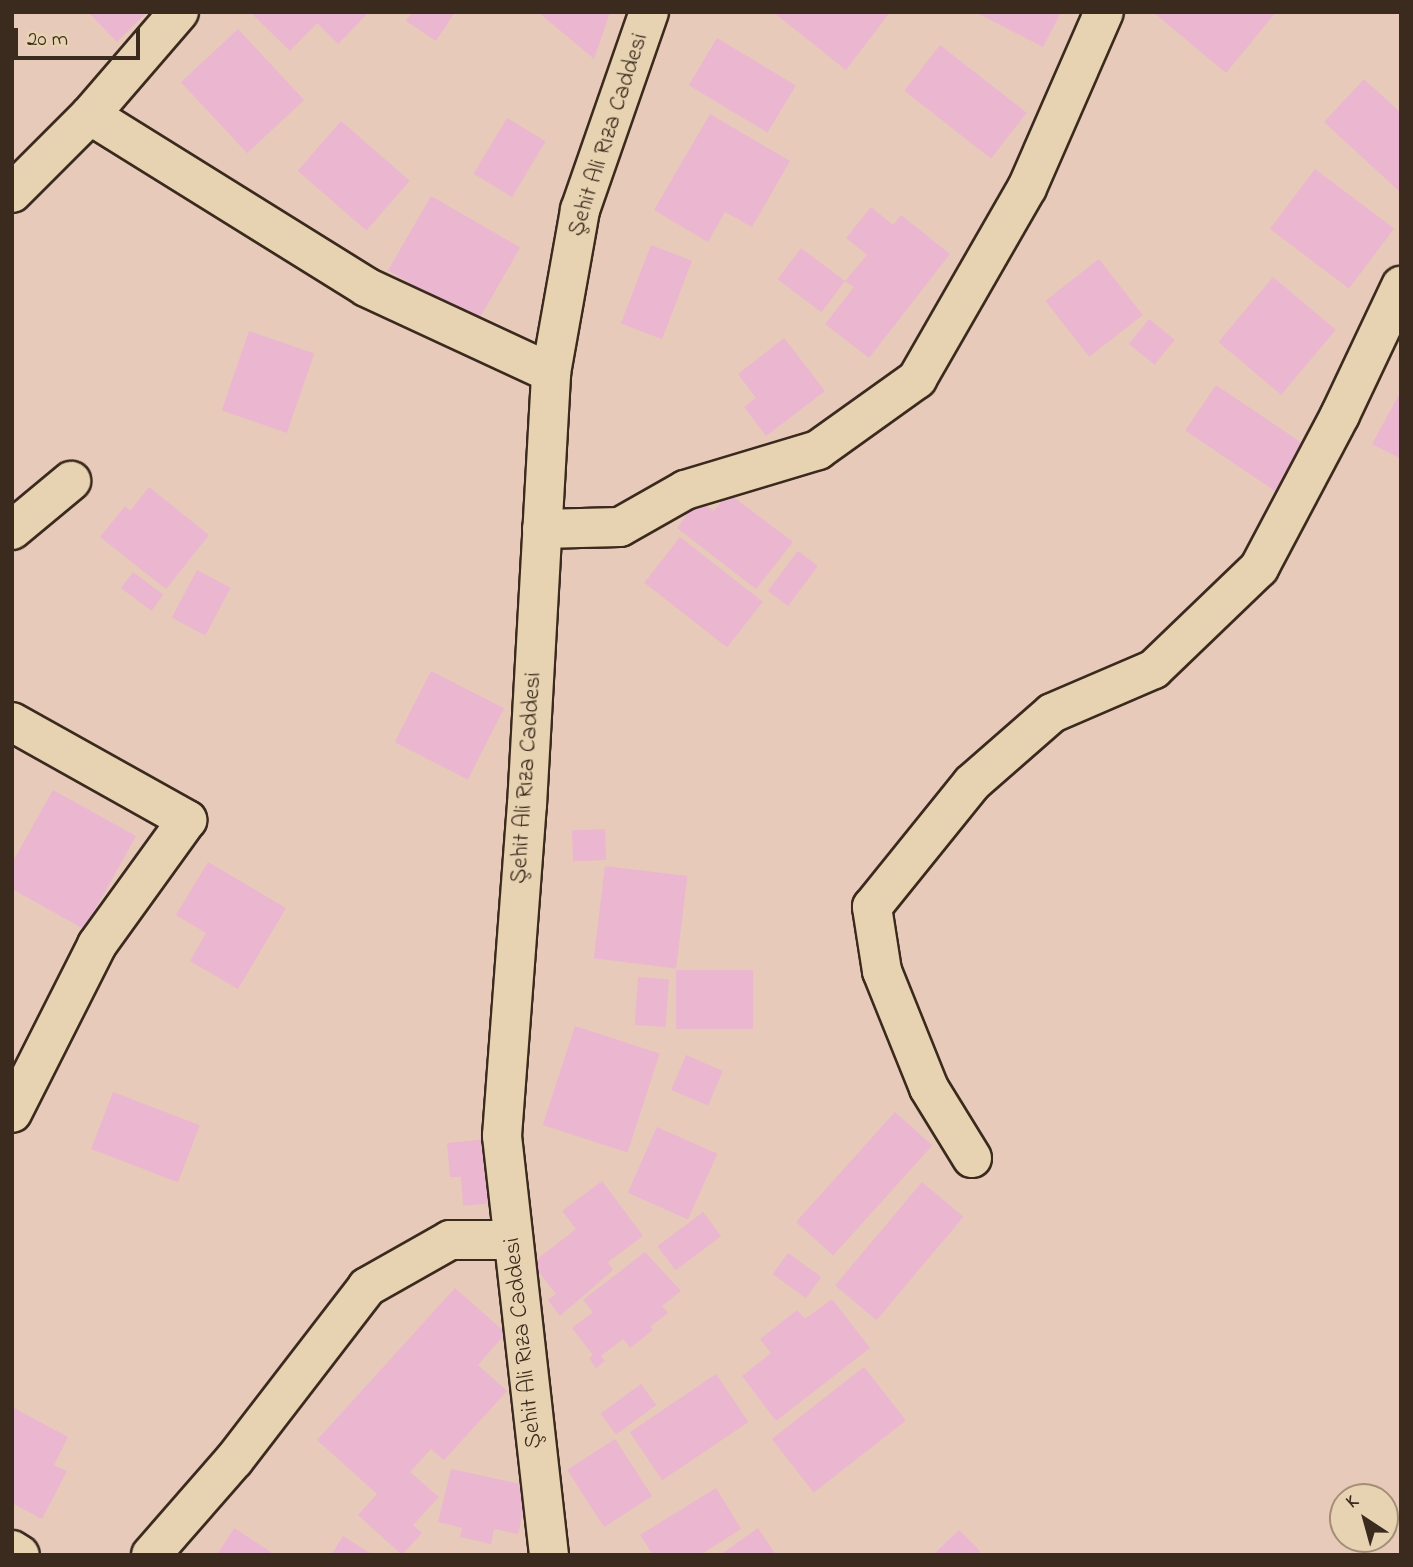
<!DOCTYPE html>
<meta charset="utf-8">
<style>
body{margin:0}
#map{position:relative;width:1413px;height:1567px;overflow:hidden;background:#e8caba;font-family:"Indie Flower",sans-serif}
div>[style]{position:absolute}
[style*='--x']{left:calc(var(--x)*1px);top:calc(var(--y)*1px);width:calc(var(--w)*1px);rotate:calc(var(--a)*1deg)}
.building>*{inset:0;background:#ebb6d0;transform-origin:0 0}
.roads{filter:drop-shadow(2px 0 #3b2a1e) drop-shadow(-2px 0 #3b2a1e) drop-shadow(0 2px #3b2a1e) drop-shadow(0 -2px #3b2a1e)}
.minor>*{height:38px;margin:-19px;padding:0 19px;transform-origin:19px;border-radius:19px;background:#e7d3b1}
span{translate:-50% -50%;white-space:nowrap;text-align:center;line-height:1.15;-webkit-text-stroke:7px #e7d3b1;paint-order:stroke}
.street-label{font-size:24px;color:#3b2a1e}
.frame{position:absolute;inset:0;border:14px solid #3b2a1e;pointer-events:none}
.north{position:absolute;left:1329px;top:1483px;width:70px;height:70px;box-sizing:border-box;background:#e7d3b1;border:2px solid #a28f76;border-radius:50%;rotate:324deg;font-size:19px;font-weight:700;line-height:28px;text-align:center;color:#3b2a1e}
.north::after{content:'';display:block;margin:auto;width:24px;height:32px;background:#3b2a1e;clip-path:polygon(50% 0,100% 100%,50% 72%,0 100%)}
.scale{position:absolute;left:14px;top:28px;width:126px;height:32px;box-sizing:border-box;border:4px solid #3b2a1e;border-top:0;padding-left:9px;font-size:21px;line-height:24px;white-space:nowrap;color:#3b2a1e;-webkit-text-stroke:5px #e7d3b1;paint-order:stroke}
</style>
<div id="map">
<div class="building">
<div style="clip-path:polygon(88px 12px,147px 12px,117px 42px)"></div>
<div style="clip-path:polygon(250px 12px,369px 12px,338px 44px,317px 23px,290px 51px)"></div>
<div style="clip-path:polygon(412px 12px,455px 12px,436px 41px,406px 21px)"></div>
<div style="clip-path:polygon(538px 12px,610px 12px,594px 59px)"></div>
<div style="clip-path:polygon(773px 12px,890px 12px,846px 70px)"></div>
<div style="clip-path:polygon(975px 12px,1061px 12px,1043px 47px)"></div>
<div style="clip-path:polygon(1153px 12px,1276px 12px,1226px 73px)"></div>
<div style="left:238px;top:29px;width:97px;height:78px;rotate:47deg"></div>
<div style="left:717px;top:38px;width:92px;height:55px;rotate:31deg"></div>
<div style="left:940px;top:45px;width:110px;height:58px;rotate:38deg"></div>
<div style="clip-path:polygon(1364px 79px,1401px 113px,1401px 193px,1324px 122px)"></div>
<div style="clip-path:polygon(710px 114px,790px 161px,752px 227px,725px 212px,708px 242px,654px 210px)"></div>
<div style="left:507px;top:118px;width:45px;height:65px;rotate:31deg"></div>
<div style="left:341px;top:121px;width:91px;height:66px;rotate:41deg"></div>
<div style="left:1315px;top:169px;width:99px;height:75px;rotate:37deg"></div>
<div style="left:431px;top:196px;width:103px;height:86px;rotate:30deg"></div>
<div style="clip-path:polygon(871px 207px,893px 225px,901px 215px,950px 254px,869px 358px,825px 324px,854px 287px,845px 281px,867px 255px,846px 238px)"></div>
<div style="left:651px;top:245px;width:44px;height:84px;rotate:21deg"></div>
<div style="left:801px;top:248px;width:55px;height:39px;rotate:37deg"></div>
<div style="left:1099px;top:259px;width:71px;height:68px;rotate:52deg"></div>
<div style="left:1273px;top:277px;width:82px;height:85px;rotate:40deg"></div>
<div style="left:1149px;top:319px;width:33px;height:32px;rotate:39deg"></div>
<div style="left:249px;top:331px;width:69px;height:84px;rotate:19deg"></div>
<div style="clip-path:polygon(784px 338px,825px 391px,766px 436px,744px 407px,756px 398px,738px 374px)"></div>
<div style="left:1216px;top:385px;width:112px;height:55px;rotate:34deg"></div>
<div style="clip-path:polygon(1401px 391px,1401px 459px,1372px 444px)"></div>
<div style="clip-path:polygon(149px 487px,209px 535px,166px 589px,100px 537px,125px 506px,130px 511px)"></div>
<div style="clip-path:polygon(728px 493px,793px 542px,756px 589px,677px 528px,698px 500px,714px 511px)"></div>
<div style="left:680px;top:537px;width:105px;height:58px;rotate:38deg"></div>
<div style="left:798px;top:551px;width:25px;height:50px;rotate:37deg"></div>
<div style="left:197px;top:570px;width:38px;height:54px;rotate:28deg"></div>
<div style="left:133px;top:572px;width:38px;height:20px;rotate:37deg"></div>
<div style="left:431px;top:671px;width:82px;height:80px;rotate:27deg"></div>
<div style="clip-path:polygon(53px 790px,136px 836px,84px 929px,12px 889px,12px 863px)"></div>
<div style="left:605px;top:829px;width:31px;height:33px;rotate:88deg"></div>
<div style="clip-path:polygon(208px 862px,286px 908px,238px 989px,190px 961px,206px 933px,176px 915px)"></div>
<div style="left:605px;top:866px;width:83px;height:93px;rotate:7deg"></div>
<div style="left:676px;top:970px;width:77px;height:59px"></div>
<div style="left:638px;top:977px;width:31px;height:48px;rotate:4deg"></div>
<div style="left:575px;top:1026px;width:89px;height:104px;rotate:18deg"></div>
<div style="left:686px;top:1055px;width:40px;height:38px;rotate:23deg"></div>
<div style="left:113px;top:1092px;width:93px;height:61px;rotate:21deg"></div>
<div style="left:895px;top:1112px;width:50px;height:148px;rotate:42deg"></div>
<div style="left:657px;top:1127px;width:66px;height:72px;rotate:24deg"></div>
<div style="clip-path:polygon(488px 1139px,493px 1203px,463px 1206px,461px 1177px,450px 1177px,447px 1143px)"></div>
<div style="clip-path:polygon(602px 1181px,643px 1236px,608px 1262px,613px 1270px,560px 1316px,548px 1300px,556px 1294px,532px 1263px,576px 1229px,562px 1211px)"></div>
<div style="left:922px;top:1182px;width:54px;height:135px;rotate:40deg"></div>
<div style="left:703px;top:1212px;width:30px;height:57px;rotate:53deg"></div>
<div style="clip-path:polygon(645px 1252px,681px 1291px,662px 1306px,668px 1313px,650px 1327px,653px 1330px,630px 1348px,623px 1339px,601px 1356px,605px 1361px,596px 1368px,589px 1358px,593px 1355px,572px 1328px,593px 1312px,583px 1300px)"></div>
<div style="left:788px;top:1253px;width:41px;height:26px;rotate:36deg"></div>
<div style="clip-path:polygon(455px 1288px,506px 1333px,478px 1365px,507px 1391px,444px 1460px,431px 1449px,410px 1472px,439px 1497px,413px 1525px,422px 1533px,402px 1555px,358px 1515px,377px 1494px,317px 1440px)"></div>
<div style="clip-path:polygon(832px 1299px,870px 1348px,776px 1421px,742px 1376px,771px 1353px,760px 1339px,797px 1310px,805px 1319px)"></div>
<div style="left:864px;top:1367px;width:68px;height:117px;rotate:52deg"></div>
<div style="left:716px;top:1374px;width:58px;height:104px;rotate:56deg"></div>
<div style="left:641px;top:1384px;width:26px;height:50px;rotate:54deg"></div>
<div style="clip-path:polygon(12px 1407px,68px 1437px,54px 1465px,67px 1471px,42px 1519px,12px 1503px)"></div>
<div style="left:615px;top:1439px;width:68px;height:57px;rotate:57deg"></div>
<div style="clip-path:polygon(451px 1469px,529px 1486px,518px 1534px,494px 1529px,491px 1544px,460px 1537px,462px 1528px,438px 1522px)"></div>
<div style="clip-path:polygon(716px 1488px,741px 1529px,700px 1555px,653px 1555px,640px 1535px)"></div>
<div style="clip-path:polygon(234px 1528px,271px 1552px,269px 1555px,217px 1555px)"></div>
<div style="clip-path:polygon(758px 1528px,776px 1555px,720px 1555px)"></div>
<div style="clip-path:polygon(959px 1530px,980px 1551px,977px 1555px,933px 1555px)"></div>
<div style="clip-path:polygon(343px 1536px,373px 1555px,331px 1555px)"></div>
</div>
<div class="roads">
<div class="minor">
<div style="--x:90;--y:115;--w:325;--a:31.9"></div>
<div style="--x:366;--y:287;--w:204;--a:24.9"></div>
<div style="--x:12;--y:193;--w:110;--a:-45"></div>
<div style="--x:90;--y:115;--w:136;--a:-49.2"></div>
<div style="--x:542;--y:529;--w:78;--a:-1.5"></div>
<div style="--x:620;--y:527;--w:75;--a:-29.6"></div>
<div style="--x:685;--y:490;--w:139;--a:-16.7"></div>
<div style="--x:818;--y:450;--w:122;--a:-35.6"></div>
<div style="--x:917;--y:379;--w:220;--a:-60.1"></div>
<div style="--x:1027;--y:188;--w:192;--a:-66.4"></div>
<div style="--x:12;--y:530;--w:77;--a:-39.7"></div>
<div style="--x:12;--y:722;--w:201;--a:29.2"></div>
<div style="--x:187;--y:820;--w:154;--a:125.8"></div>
<div style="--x:97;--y:945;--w:188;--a:116.8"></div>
<div style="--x:972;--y:1158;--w:82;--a:-121.6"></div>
<div style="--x:929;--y:1088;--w:126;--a:-111.9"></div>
<div style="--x:882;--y:971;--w:65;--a:-98.9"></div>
<div style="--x:872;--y:907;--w:159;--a:-51.1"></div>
<div style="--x:972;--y:783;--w:106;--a:-41.2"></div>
<div style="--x:1052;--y:713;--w:111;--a:-23.3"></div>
<div style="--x:1154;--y:669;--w:146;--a:-43.9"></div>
<div style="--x:1259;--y:568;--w:173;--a:-62.1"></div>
<div style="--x:1340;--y:415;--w:143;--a:-64.7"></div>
<div style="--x:12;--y:1550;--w:9;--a:32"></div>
<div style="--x:151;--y:1555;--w:126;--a:-48.9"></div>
<div style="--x:234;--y:1460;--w:218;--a:-52.4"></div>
<div style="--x:367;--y:1287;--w:95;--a:-29.5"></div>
<div style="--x:450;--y:1240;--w:62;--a:0"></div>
<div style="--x:549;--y:1555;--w:422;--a:-96.4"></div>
<div style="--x:502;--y:1136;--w:332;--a:-85.7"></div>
<div style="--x:527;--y:805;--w:433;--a:-86.8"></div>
<div style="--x:551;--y:373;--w:166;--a:-79.9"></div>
<div style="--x:580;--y:210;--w:210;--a:-70.8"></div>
</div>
</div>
<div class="street-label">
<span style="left:609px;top:135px;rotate:-72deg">Şehit Ali Rıza Caddesi</span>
<span style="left:527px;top:778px;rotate:-86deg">Şehit Ali Rıza Caddesi</span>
<span style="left:524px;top:1343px;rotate:-96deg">Şehit Ali Rıza Caddesi</span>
</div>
<div class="frame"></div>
<div class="north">K</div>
<div class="scale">20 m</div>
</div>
